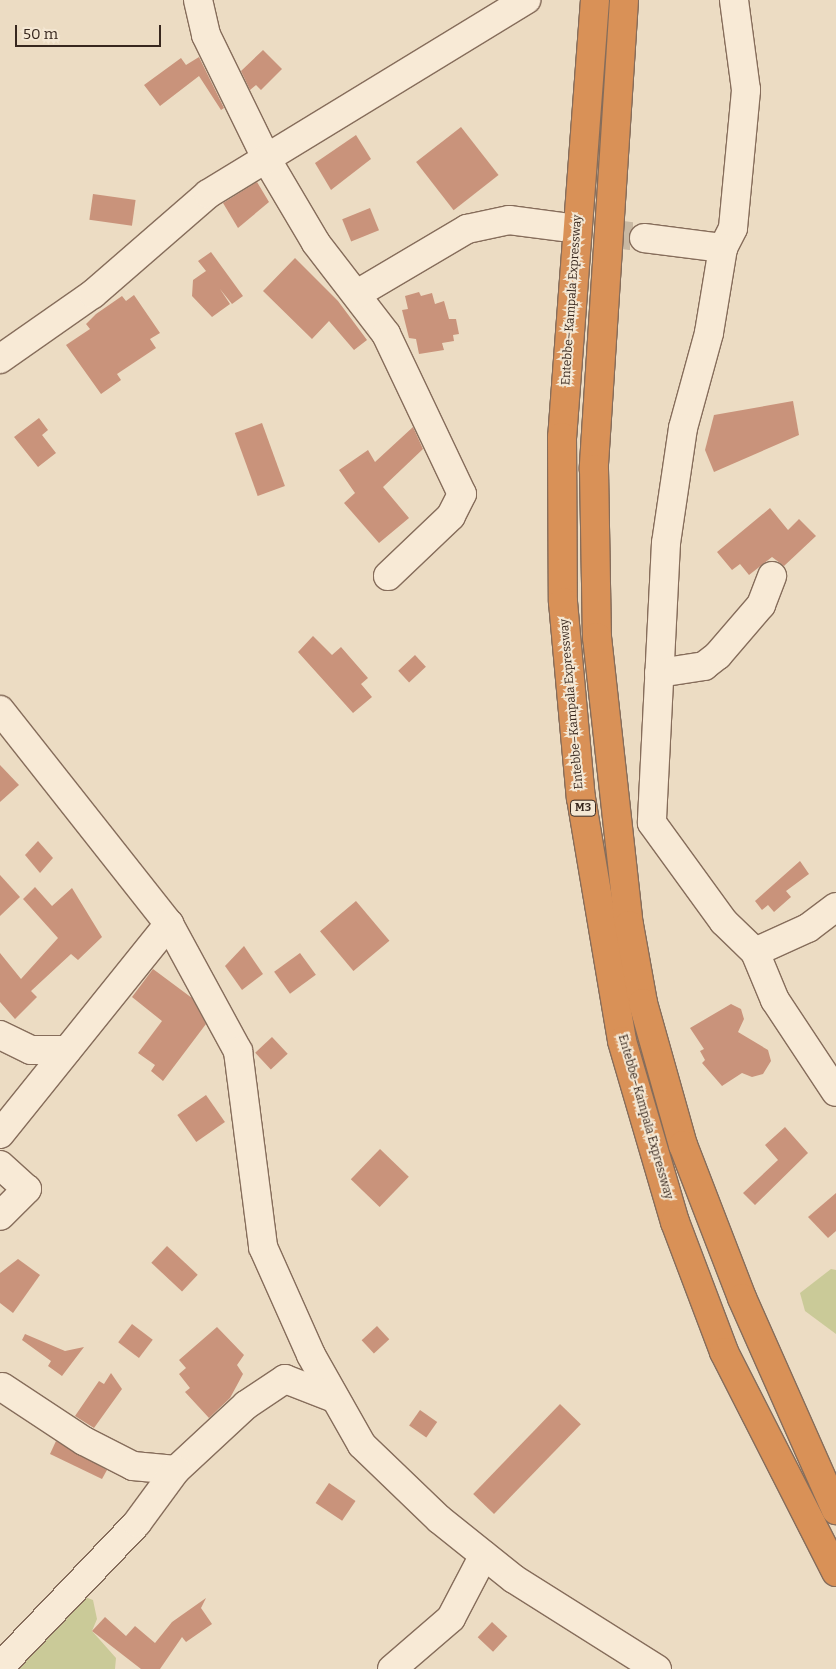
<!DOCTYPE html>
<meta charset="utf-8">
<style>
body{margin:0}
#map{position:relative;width:836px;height:1669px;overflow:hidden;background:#ecdcc3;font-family:Bitter,serif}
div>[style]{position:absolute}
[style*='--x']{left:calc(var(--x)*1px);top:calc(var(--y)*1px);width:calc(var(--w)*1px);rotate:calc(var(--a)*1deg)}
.green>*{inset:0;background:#caca98}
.building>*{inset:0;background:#c9937b;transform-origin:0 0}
.minor-tunnel>*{height:28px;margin-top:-14px;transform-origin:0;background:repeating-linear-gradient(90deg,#c8b8a2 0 28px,transparent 0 42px)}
.roads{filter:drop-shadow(1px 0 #866d5b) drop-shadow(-1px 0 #866d5b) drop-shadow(0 1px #866d5b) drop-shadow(0 -1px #866d5b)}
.minor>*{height:28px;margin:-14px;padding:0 14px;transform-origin:14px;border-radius:14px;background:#f8ead6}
.highway>*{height:28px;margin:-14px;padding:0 14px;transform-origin:14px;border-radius:14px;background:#d99157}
span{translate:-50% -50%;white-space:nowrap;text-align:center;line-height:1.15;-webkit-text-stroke:4px #f4e7d3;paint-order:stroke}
.shield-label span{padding:1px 4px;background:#f4e7d3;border:1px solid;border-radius:4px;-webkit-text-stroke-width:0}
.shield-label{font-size:11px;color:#37271e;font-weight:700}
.street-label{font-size:12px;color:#37271e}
.scale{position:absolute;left:15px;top:25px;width:146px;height:22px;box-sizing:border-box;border:2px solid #37271e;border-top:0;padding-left:6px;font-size:15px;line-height:18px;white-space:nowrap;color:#37271e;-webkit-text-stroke:4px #f4e7d3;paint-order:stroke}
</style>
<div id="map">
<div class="green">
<div style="clip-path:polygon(831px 1269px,836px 1270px,836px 1334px,805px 1311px,800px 1293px)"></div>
<div style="clip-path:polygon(77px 1594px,93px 1600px,97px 1619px,92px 1631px,116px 1658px,115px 1669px,5px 1669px)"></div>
</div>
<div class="building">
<div style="clip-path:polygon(263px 50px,282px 69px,261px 90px,256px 85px,250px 90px,241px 71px)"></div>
<div style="clip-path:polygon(199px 57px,224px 108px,221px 110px,199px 76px,160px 106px,144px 85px,181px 58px,186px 65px)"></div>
<div style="left:461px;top:127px;width:61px;height:57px;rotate:52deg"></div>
<div style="clip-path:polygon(356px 135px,371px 159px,331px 190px,315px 163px)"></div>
<div style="clip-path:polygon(257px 182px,269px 202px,238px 228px,223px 203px)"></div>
<div style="left:93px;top:194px;width:43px;height:26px;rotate:8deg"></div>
<div style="left:370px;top:208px;width:24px;height:30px;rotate:68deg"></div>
<div style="clip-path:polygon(211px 252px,243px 296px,232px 304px,220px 289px,230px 304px,212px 317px,192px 296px,193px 280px,206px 271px,198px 261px)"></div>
<div style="clip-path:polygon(295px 258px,338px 301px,367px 340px,354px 350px,329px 321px,312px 339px,263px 291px)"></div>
<div style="clip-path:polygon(419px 292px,421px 296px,432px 293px,435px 304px,444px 301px,449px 319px,456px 319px,459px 334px,453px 335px,454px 341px,442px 343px,444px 350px,419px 354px,416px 339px,409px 338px,402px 310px,408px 309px,405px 296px)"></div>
<div style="clip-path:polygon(134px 295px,160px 333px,150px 339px,156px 348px,117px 374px,121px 380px,101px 394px,66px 345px,90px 329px,86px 324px,96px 314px,122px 296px,126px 301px)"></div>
<div style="clip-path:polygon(793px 401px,799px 435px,714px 472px,705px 450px,714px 415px)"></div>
<div style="clip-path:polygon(39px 418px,48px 430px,42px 435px,56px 453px,38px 467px,14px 437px)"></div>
<div style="left:262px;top:423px;width:67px;height:29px;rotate:70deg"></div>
<div style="clip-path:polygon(413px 427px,423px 449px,383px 487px,409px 518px,379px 543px,344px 503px,355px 493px,339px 470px,368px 450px,375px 462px)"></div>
<div style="clip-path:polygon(770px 508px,788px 530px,799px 519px,816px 536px,784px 566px,772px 557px,749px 575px,740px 564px,732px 570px,717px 552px)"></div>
<div style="clip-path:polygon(313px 636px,332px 655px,341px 647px,368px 678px,361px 684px,372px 697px,353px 713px,298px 652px)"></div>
<div style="left:415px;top:655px;width:16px;height:23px;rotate:47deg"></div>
<div style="clip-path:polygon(0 765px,19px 785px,0 802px)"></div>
<div style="clip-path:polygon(38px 841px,53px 858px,40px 873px,25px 855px)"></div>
<div style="clip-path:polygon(800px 861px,809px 874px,786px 891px,791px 897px,774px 912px,768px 905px,762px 910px,755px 901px)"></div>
<div style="clip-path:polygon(0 875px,20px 897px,0 916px)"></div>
<div style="clip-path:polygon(35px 887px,52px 906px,72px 888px,102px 937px,78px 960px,71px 954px,31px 991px,37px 997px,15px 1019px,0 1002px,0 953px,21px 979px,58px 938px,23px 899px)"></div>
<div style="left:356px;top:901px;width:52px;height:47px;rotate:50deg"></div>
<div style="clip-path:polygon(244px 946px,263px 974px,242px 990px,225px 966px)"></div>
<div style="left:300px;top:953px;width:27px;height:32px;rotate:54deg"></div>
<div style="clip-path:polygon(153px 969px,192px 998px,206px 1024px,163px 1081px,151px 1071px,155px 1065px,138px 1053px,162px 1021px,132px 997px)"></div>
<div style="clip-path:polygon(731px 1004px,741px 1009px,744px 1019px,738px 1032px,768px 1050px,771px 1061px,763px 1074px,752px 1077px,742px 1073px,722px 1086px,702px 1063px,705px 1060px,700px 1051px,704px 1049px,690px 1028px)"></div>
<div style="left:272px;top:1037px;width:23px;height:23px;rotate:47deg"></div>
<div style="left:206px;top:1095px;width:33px;height:35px;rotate:55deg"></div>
<div style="clip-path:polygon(785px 1127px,808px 1153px,755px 1205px,743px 1193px,778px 1160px,765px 1145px)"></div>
<div style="left:380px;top:1149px;width:40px;height:42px;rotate:44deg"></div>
<div style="clip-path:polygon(836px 1193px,836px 1231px,828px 1238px,808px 1217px)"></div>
<div style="left:167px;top:1246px;width:42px;height:23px;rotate:43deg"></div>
<div style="clip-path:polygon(18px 1259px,40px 1275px,13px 1313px,0 1303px,0 1273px)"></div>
<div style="left:132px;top:1324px;width:26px;height:23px;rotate:37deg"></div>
<div style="left:377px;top:1326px;width:18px;height:21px;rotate:47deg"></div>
<div style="clip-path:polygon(217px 1327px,244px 1355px,237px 1365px,243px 1374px,230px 1398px,209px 1418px,185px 1392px,190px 1388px,179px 1374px,186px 1368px,179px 1360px)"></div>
<div style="clip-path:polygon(25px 1334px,65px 1351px,84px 1347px,62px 1376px,48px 1366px,51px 1361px,22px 1340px)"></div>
<div style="clip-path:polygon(111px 1373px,122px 1389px,94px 1428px,75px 1416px,99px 1381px,104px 1384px)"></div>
<div style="left:560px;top:1404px;width:29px;height:125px;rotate:44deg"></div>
<div style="left:420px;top:1410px;width:21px;height:19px;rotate:35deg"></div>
<div style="clip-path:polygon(56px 1441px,107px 1470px,102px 1479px,50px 1454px)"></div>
<div style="left:329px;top:1483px;width:32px;height:24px;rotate:34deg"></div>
<div style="clip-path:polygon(206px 1598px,201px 1608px,212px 1624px,186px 1642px,182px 1637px,160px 1669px,141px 1669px,92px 1631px,105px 1617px,126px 1636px,135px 1626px,155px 1643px,172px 1622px)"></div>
<div style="left:492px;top:1622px;width:21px;height:21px;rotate:43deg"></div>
</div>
<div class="minor-tunnel">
<div style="--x:562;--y:227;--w:83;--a:7.6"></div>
</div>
<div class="roads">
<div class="minor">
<div style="--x:198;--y:0;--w:36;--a:77"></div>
<div style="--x:206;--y:35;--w:139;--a:64"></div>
<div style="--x:267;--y:160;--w:96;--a:59.4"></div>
<div style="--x:316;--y:243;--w:115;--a:52.4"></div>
<div style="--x:386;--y:334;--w:177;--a:64.6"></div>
<div style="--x:462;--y:494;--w:25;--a:117"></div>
<div style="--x:451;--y:516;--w:87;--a:136.4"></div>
<div style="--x:644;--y:238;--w:80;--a:7.2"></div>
<div style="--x:723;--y:248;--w:22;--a:-63"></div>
<div style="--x:733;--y:228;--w:139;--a:-84.6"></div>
<div style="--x:746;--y:90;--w:91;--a:-97.6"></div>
<div style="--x:723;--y:248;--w:86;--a:99.4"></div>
<div style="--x:709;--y:333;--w:98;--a:105.3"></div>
<div style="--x:683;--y:428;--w:116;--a:98.4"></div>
<div style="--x:666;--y:543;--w:280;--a:92.9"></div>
<div style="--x:652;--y:823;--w:122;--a:54"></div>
<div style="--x:724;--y:922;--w:43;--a:44.1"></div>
<div style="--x:755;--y:952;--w:52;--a:67.4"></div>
<div style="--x:775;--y:1000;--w:110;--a:56.5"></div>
<div style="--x:357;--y:294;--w:128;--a:-30.6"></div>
<div style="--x:467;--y:229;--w:43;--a:-12.1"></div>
<div style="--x:509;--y:220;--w:53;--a:7.5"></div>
<div style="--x:0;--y:359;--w:113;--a:-35"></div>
<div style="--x:93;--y:294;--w:152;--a:-41"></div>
<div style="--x:208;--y:194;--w:373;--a:-31.4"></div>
<div style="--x:659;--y:673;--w:46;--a:-8.8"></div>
<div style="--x:704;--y:666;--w:18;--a:-38"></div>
<div style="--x:718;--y:655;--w:66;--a:-49.3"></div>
<div style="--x:761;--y:605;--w:31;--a:-69"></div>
<div style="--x:0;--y:710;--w:273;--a:51.7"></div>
<div style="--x:169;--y:924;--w:145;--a:61.5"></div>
<div style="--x:238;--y:1051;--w:198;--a:82.7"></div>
<div style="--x:263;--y:1247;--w:118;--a:66"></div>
<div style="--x:311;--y:1355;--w:103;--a:60.5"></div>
<div style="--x:362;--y:1445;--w:107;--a:43.9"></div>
<div style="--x:439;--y:1519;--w:96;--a:38.7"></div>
<div style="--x:514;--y:1579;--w:169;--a:32.2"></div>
<div style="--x:755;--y:952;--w:58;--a:-24.4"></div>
<div style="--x:808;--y:928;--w:35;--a:-37"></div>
<div style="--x:0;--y:1035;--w:34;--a:26"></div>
<div style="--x:31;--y:1050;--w:36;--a:0"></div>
<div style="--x:0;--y:1134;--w:270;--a:-51.2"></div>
<div style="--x:0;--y:1165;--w:36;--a:42"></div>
<div style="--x:27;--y:1189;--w:38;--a:135"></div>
<div style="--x:2;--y:1387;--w:98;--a:33.4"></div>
<div style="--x:84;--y:1441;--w:55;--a:27"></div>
<div style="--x:133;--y:1466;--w:43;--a:5.3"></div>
<div style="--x:176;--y:1470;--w:96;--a:-42.9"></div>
<div style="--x:246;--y:1405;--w:47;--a:-33.7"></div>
<div style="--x:285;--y:1379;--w:53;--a:21.2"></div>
<div style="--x:0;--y:1667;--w:199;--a:-46.4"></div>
<div style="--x:137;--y:1523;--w:66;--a:-53.7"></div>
<div style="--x:392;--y:1669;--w:78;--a:-40.8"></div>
<div style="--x:451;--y:1618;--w:71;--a:-62.4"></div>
</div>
<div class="highway">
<div style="--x:595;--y:0;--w:438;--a:94.3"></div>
<div style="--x:562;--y:437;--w:165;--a:89.7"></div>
<div style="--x:563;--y:602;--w:197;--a:84.8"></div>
<div style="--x:581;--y:798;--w:246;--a:80.4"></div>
<div style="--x:622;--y:1041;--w:189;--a:73.7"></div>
<div style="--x:675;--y:1222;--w:139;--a:69.3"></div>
<div style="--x:724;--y:1352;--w:247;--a:63"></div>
<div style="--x:624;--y:0;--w:470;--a:93.7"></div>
<div style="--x:594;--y:469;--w:168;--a:89"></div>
<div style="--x:597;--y:637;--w:290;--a:83.7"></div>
<div style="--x:629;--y:925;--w:79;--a:79.8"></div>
<div style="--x:643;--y:1003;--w:148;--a:74.3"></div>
<div style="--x:683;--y:1145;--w:164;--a:68.9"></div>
<div style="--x:742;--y:1298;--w:232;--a:66.1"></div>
</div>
</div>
<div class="shield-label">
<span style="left:583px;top:808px">M3</span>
</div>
<div class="street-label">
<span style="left:572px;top:300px;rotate:-86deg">Entebbe–Kampala Expressway</span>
<span style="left:572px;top:704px;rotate:-95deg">Entebbe–Kampala Expressway</span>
<span style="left:645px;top:1117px;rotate:74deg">Entebbe–Kampala Expressway</span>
</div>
<div class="scale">50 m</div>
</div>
